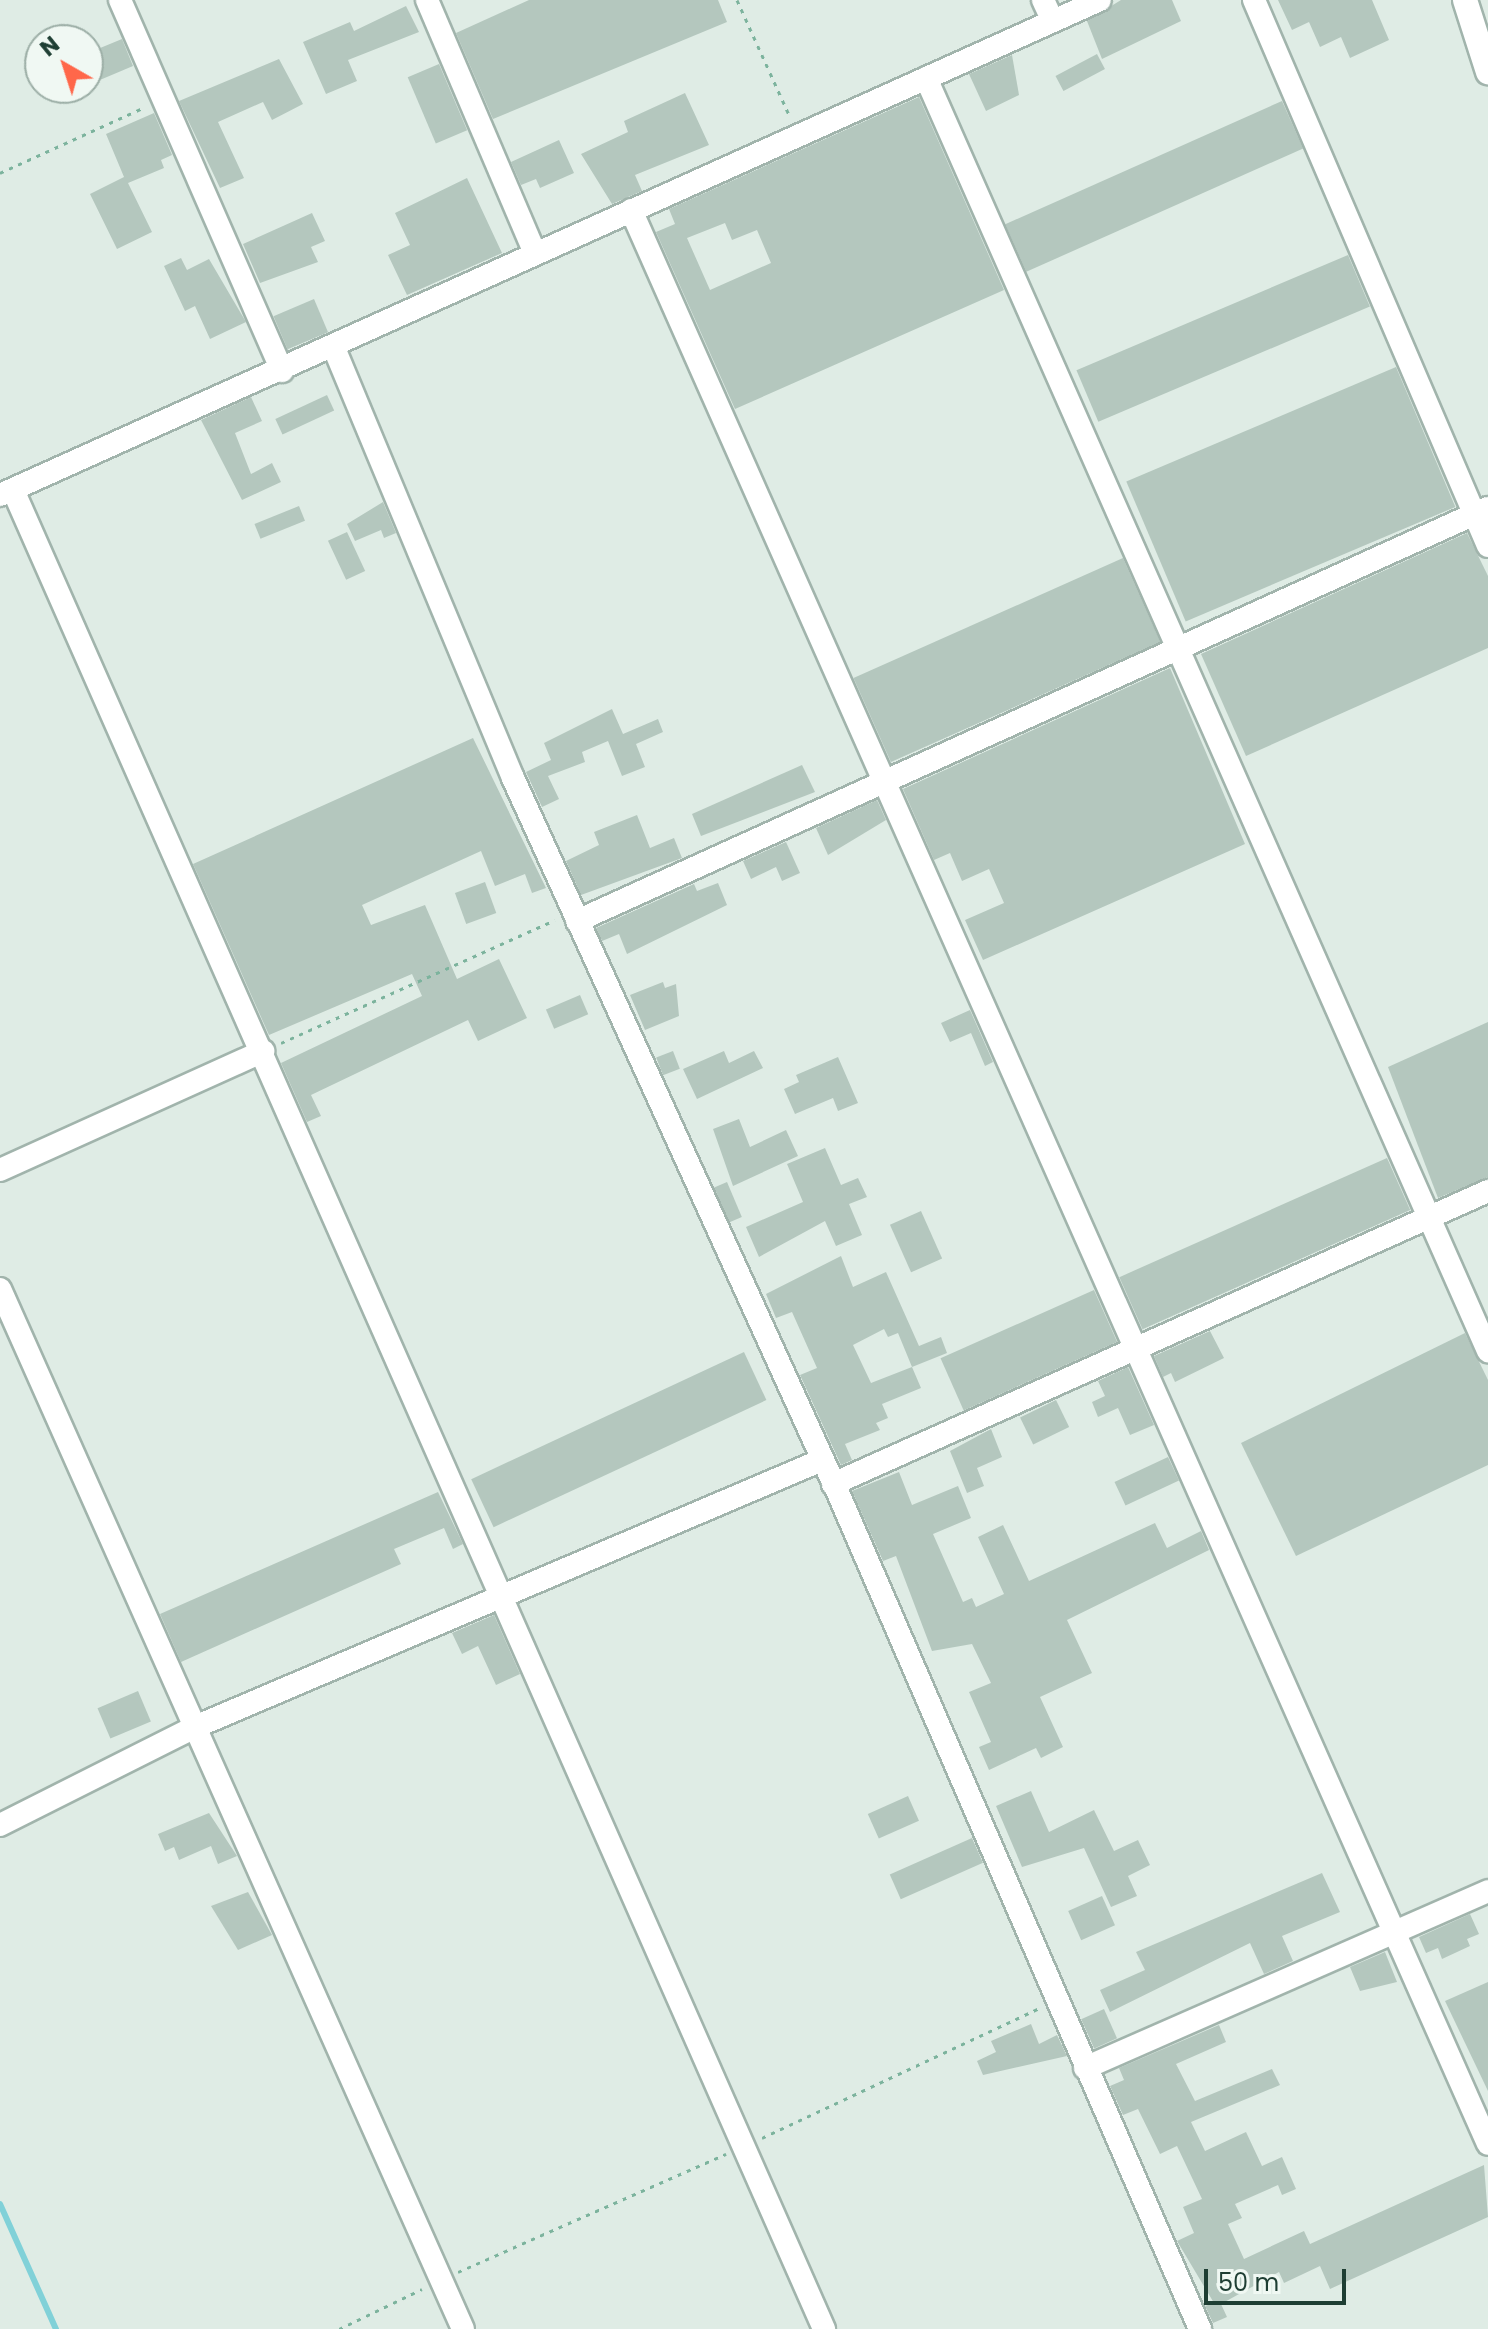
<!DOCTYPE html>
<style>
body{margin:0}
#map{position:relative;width:1488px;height:2329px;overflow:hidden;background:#dfece5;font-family:Poppins,sans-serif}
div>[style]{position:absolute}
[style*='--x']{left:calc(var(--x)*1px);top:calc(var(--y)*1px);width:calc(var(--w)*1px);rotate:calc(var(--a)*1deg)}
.stream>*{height:6px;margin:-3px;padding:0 3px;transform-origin:3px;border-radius:3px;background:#81d1d8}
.building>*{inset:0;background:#b4c7be;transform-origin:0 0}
.path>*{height:3px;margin-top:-1.5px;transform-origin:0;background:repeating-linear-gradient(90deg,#7cb39d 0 4px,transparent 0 10px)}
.roads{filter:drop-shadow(2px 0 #a1b4ac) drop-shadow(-2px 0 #a1b4ac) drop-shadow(0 2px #a1b4ac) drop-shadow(0 -2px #a1b4ac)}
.minor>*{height:22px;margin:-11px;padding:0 11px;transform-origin:11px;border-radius:11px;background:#fff}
.secondary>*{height:24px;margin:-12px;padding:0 12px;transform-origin:12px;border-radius:12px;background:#fff}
span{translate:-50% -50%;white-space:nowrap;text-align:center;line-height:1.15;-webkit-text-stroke:8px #f0f8f3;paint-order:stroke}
.north{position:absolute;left:24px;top:24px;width:80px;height:80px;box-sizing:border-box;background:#f0f8f3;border:2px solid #9caea6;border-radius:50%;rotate:321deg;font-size:22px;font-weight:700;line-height:32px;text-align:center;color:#1e3e33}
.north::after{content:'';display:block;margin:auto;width:28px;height:36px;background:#ff674a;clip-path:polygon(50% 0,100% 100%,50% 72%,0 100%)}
.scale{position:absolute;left:1204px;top:2269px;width:142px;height:36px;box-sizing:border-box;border:4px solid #1e3e33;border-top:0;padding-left:10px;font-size:24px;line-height:28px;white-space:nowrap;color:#1e3e33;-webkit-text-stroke:6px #f0f8f3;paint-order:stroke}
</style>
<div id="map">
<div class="stream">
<div style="--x:0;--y:2204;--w:137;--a:65.9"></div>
</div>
<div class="building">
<div style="clip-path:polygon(529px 0,718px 0,727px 22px,493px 119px,456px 33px)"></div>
<div style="clip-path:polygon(1121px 0,1172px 0,1181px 21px,1102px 59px,1087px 21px)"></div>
<div style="clip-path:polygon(1278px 0,1372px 0,1389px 40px,1350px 58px,1341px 37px,1320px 47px,1309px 22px,1292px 30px)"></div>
<div style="clip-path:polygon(406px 6px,419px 32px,348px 60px,357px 81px,326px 94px,303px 42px,350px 22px,354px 31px)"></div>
<div style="clip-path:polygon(122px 39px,133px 66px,88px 85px,88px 53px)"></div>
<div style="left:1097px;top:54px;width:17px;height:47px;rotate:62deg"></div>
<div style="clip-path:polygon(1012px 55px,1019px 95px,986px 111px,969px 74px)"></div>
<div style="clip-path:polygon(279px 59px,303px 104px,272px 120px,263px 102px,218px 122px,244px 178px,220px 188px,179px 101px)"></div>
<div style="left:439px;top:64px;width:72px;height:34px;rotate:67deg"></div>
<div style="clip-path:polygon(685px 93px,709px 145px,635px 175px,642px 191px,612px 204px,581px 154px,628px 132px,624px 121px)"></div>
<div style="clip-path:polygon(evenodd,919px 97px,1004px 290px,735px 409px,656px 232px,675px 224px,669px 209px,919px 97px,725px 223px,732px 240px,757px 230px,771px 263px,710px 290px,687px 238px,725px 223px)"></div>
<div style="left:1282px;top:101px;width:52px;height:303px;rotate:66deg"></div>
<div style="clip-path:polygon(154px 113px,172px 155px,161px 160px,164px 168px,128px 183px,152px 232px,117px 249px,90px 194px,124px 177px,106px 134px)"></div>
<div style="clip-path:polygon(559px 140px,574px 173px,540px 188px,536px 179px,521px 185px,511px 162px)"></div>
<div style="clip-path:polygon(467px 178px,502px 253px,407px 295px,388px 255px,410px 245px,395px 213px)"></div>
<div style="clip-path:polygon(312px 213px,325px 241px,311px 247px,318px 262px,260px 283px,243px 244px)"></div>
<div style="left:1348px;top:255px;width:56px;height:295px;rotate:67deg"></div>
<div style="clip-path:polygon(181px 258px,187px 270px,209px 259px,246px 322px,210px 339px,195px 306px,185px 311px,164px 266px)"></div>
<div style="left:314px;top:299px;width:36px;height:44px;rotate:67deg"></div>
<div style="left:1396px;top:367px;width:152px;height:293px;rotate:67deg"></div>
<div style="left:327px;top:395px;width:17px;height:57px;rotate:65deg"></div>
<div style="clip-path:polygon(251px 397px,262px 421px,235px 433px,251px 474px,272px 463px,281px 482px,242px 500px,201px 420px)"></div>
<div style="clip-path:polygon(383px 502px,396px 533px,384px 538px,381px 530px,355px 541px,347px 524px)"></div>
<div style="left:299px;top:506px;width:16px;height:48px;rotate:68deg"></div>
<div style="left:347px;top:532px;width:43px;height:21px;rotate:65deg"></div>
<div style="clip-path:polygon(1467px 533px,1488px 576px,1488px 648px,1246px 756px,1201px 654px)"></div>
<div style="left:1123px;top:558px;width:92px;height:295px;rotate:66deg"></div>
<div style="clip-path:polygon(1170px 668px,1245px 844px,983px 960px,965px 920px,1004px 903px,989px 869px,962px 881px,950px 853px,934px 860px,903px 789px)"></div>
<div style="clip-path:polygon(612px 709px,623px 734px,658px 719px,663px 732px,636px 744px,645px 767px,622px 776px,608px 741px,582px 752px,585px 762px,548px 776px,559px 799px,542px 807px,526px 772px,551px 760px,544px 743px)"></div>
<div style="clip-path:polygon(473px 738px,546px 888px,532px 893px,525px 874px,495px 886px,481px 851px,362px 905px,371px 925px,425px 905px,457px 979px,499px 959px,527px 1018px,478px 1041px,468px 1020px,311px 1095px,321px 1116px,307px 1122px,281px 1063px,422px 996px,412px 974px,269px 1035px,193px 864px)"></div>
<div style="clip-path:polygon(802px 765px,815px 792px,701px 836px,692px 814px)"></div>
<div style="clip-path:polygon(877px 800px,886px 820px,828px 855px,816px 828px)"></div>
<div style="clip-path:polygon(637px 815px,650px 848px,674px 838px,682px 858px,581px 895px,566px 861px,599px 845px,594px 832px)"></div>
<div style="clip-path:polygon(786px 842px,800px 873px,782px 881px,776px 867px,751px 879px,743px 861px)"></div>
<div style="left:485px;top:882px;width:33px;height:32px;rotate:70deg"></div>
<div style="clip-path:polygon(718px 883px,727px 905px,627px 954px,619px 934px,602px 941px,596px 928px,694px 884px,697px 891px)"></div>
<div style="clip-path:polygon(663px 982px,665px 988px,676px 984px,679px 1016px,645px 1030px,630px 995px)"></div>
<div style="left:580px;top:995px;width:21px;height:37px;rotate:67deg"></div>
<div style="clip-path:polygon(970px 1010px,993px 1062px,985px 1066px,971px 1033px,950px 1042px,941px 1023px)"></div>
<div style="clip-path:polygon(1488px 1022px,1488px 1177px,1438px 1198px,1388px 1067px)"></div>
<div style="left:673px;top:1051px;width:19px;height:18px;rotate:69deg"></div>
<div style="clip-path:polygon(724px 1051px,729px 1063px,754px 1051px,763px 1068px,697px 1099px,683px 1069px)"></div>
<div style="clip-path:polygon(838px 1057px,858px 1103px,838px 1111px,833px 1098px,795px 1114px,784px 1089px,799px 1082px,796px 1075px)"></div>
<div style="clip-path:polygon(739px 1119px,750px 1147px,786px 1130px,798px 1156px,733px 1186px,713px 1129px)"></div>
<div style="clip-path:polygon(825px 1148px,841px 1185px,858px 1178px,867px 1197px,849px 1204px,862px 1235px,836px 1246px,825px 1221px,759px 1257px,746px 1227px,803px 1202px,787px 1164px)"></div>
<div style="left:1387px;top:1158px;width:57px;height:293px;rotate:66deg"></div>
<div style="left:727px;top:1182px;width:38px;height:14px;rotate:67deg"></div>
<div style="left:921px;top:1211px;width:52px;height:34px;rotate:66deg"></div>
<div style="clip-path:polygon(evenodd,841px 1256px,853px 1287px,886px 1272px,919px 1346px,941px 1337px,947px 1353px,912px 1367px,921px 1388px,882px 1404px,888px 1418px,876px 1423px,880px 1430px,845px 1444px,852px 1460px,841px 1465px,800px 1375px,817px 1368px,792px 1312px,776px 1318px,766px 1294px,841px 1256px,884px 1329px,888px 1337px,898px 1333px,912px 1367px,871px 1383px,853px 1345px,884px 1329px)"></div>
<div style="left:1094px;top:1290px;width:57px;height:168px;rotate:66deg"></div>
<div style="clip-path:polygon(1210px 1331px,1224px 1358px,1175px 1382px,1171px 1373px,1163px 1377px,1154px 1356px)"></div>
<div style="clip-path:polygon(1465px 1333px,1488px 1380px,1488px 1465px,1296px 1556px,1241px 1443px)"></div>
<div style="left:744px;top:1352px;width:53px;height:301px;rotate:65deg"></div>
<div style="clip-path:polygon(1128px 1367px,1154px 1425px,1130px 1435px,1118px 1408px,1098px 1417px,1092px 1402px,1105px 1396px,1098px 1381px)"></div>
<div style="left:1056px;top:1400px;width:30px;height:40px;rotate:64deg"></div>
<div style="clip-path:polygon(991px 1429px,1002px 1457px,977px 1468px,984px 1486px,967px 1493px,950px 1451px)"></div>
<div style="left:1168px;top:1457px;width:26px;height:59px;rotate:65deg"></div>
<div style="clip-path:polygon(899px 1472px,912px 1505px,958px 1486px,971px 1518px,933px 1534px,963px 1602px,972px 1598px,976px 1607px,1004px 1594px,978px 1537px,1003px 1525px,1029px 1581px,1155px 1523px,1167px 1548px,1201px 1531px,1209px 1550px,1067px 1620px,1092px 1673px,1040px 1697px,1063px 1747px,1041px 1758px,1036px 1748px,989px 1770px,979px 1747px,991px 1742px,969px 1692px,991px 1683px,972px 1644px,932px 1651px,896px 1556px,883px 1561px,852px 1491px)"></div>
<div style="clip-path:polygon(438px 1492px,463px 1544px,453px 1549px,444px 1528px,394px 1549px,401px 1564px,181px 1662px,160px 1614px)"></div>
<div style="clip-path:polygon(494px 1615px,520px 1674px,496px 1685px,478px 1646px,462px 1654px,452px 1633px)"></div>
<div style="left:138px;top:1691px;width:33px;height:44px;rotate:67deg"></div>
<div style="clip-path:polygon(1031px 1791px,1049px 1832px,1094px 1810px,1114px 1851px,1138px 1840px,1150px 1865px,1128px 1876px,1137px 1896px,1111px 1907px,1084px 1848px,1022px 1867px,996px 1806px)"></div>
<div style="left:908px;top:1796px;width:27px;height:44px;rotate:66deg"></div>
<div style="clip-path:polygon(209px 1813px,237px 1856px,218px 1864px,211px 1846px,179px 1860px,174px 1847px,165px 1851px,158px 1834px)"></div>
<div style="left:972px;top:1838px;width:27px;height:90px;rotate:66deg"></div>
<div style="clip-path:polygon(1322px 1873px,1340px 1912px,1282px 1936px,1293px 1961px,1264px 1974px,1250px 1943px,1110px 2012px,1100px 1990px,1145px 1970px,1136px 1952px)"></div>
<div style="clip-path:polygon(248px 1892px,272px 1935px,238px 1950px,211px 1906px)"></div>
<div style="left:1102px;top:1896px;width:32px;height:37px;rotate:66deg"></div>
<div style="clip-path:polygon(1470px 1914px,1479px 1934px,1467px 1939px,1470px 1946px,1442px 1959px,1438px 1948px,1426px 1953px,1419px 1937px)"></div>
<div style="clip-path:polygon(1385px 1952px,1397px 1982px,1360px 1991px,1350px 1967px)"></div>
<div style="clip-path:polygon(1488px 1982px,1488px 2091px,1445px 2001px)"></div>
<div style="left:1104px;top:2009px;width:32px;height:25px;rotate:66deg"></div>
<div style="clip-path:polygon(1031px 2024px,1039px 2044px,1057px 2035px,1067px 2056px,983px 2075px,977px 2061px,996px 2052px,991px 2041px)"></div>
<div style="clip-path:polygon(1219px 2025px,1226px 2042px,1176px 2064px,1195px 2101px,1272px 2069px,1280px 2085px,1191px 2122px,1205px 2151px,1246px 2132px,1262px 2166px,1282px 2157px,1296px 2189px,1282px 2195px,1278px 2185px,1235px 2204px,1242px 2218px,1228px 2224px,1244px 2259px,1304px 2231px,1310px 2244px,1484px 2165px,1488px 2217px,1330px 2289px,1320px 2266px,1284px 2283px,1279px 2272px,1221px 2304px,1227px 2317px,1213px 2323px,1205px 2306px,1214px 2303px,1177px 2241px,1194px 2233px,1183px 2207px,1202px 2199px,1177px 2146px,1160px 2154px,1138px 2109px,1123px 2115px,1110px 2086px,1124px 2080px,1119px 2068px)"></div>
</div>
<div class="path">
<div style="--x:737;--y:0;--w:128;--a:65.6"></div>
<div style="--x:0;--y:173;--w:159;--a:-24.5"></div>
<div style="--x:281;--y:1043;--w:300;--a:-24.2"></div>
<div style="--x:762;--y:2138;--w:305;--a:-25.1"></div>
<div style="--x:458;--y:2272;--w:293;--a:-23.8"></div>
<div style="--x:339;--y:2329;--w:92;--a:-25.7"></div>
</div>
<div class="roads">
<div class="minor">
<div style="--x:120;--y:0;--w:405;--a:66.4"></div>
<div style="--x:427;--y:0;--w:275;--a:66.9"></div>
<div style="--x:1043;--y:0;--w:23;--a:65"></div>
<div style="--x:1254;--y:0;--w:594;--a:66.8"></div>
<div style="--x:926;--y:78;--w:1392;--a:66.18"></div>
<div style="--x:631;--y:210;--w:2115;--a:66.1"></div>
<div style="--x:334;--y:348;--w:466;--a:67.4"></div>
<div style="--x:513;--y:778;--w:788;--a:65.55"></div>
<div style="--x:839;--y:1495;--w:909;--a:66.59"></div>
<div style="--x:13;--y:490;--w:2010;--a:66.2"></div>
<div style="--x:0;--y:495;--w:1206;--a:-24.23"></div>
<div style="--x:577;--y:921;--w:1000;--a:-24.39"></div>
<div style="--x:0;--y:1170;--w:289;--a:-24.3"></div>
<div style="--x:0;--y:1289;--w:1138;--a:66"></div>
<div style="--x:833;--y:1484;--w:718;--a:-24.1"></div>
<div style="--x:0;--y:1825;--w:218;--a:-26.7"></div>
<div style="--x:195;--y:1727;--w:681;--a:-23.07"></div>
<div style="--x:1085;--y:2068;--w:440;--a:-23.7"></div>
</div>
<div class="secondary">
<div style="--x:1465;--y:0;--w:76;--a:72.3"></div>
</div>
</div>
<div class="north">N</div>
<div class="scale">50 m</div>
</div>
